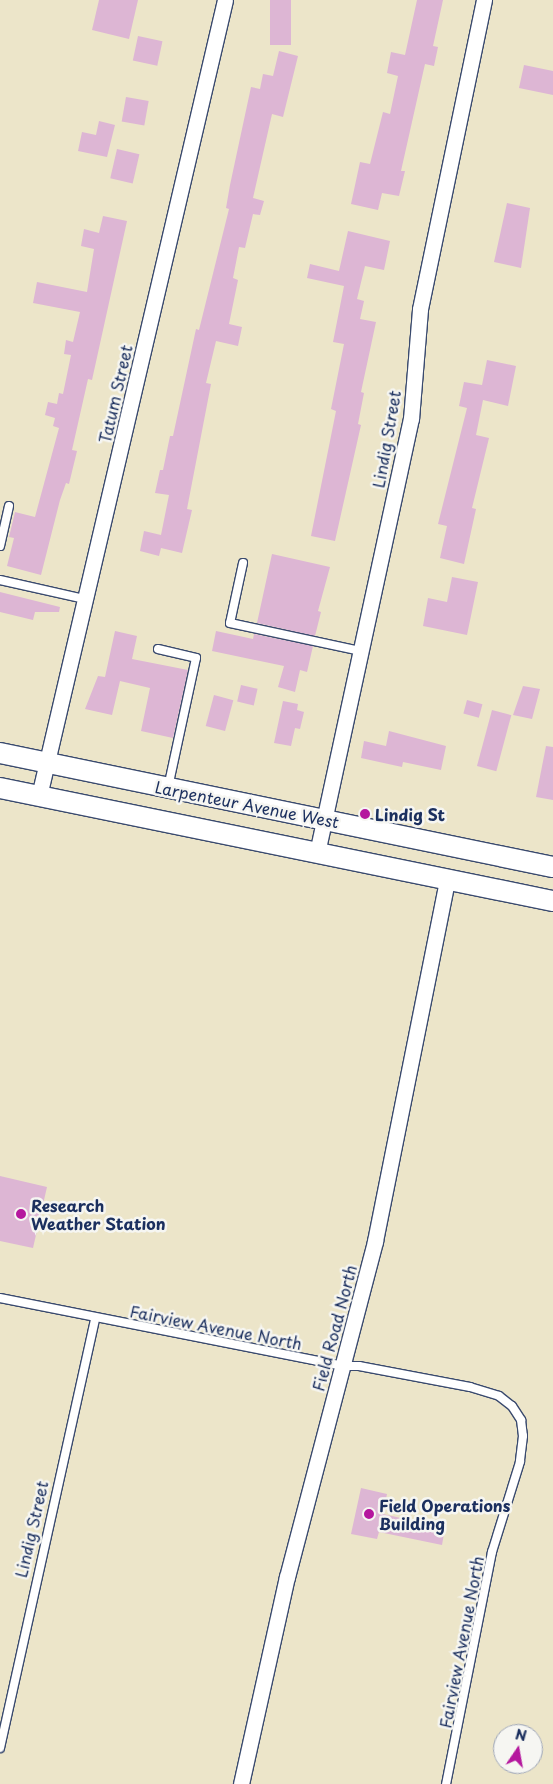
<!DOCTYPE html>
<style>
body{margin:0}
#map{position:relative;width:553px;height:1784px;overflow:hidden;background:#ece5c9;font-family:"Playpen Sans",sans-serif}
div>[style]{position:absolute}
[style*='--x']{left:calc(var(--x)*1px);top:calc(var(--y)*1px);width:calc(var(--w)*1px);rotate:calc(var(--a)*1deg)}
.building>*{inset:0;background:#ddb6d4;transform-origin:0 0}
.roads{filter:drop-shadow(1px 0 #3a4a6e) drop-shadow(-1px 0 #3a4a6e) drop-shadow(0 1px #3a4a6e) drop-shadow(0 -1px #3a4a6e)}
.lane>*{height:8px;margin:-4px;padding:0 4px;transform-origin:4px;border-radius:4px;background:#fff}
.street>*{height:15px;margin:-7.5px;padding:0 7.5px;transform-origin:7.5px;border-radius:7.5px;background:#fff}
.secondary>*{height:20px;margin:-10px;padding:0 10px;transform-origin:10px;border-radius:10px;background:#fff}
.dots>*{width:14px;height:14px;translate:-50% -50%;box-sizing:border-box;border:2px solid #f6f6f2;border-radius:50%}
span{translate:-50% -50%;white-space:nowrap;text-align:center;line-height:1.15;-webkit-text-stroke:5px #f6f6f2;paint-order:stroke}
.street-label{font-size:16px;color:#1b2f5e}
.poi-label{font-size:16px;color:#1b2f5e;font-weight:700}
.left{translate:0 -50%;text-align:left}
.north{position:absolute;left:493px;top:1724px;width:50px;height:50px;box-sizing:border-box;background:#f6f6f2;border:1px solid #9ea6b7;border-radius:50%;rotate:12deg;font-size:14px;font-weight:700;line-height:20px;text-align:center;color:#1b2f5e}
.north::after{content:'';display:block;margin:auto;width:18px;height:22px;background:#b5179e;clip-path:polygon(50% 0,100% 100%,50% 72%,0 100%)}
</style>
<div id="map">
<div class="building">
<div style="clip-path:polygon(99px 0,138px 0,129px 39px,92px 30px)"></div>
<div style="left:270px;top:0;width:21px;height:45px"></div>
<div style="clip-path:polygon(417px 0,443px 0,433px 46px,438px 47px,434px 66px,425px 64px,401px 171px,405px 171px,399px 196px,382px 193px,378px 210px,351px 204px,360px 162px,370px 164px,383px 112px,390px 114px,398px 76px,387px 73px,391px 52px,405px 55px)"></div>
<div style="left:138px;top:36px;width:25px;height:25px;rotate:12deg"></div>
<div style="clip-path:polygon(279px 51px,298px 56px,283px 117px,272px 114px,253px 198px,264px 201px,260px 215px,253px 214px,245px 248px,239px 247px,233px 278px,238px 280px,229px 324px,242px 327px,238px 346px,216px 341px,206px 383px,211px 384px,187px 509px,192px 510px,182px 553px,161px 548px,159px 556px,140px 551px,144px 531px,161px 535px,169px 495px,155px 493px,160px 470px,163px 470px,170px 436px,173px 436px,196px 329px,199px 330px,229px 209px,226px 208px,230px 185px,251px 87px,260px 89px,263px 74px,273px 76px)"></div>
<div style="clip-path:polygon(524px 65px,553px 71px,553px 95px,519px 88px)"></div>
<div style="left:126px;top:97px;width:23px;height:25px;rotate:10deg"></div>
<div style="clip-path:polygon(99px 121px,115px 125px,107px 157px,78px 151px,82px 132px,96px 135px)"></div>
<div style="left:117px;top:149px;width:23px;height:30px;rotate:13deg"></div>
<div style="clip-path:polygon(507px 203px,530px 208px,521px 268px,494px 262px)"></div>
<div style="clip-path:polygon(103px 216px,127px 221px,92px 380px,88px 379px,72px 450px,77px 451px,69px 484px,66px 483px,60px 500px,41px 575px,7px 566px,14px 538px,9px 537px,15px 512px,35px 517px,59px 428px,53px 426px,55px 418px,45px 415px,48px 402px,57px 404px,59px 393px,63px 394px,71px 355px,64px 354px,66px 340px,73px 342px,80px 312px,33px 303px,37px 282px,87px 292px,94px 249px,81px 246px,84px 229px,99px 233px)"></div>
<div style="clip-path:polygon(348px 231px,390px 241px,384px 270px,365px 266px,357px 299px,364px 301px,360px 319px,376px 322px,361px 392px,364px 393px,358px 424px,361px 425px,335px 541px,311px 536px,336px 411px,331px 409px,344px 344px,333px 342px,344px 286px,307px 278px,310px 264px,339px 271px)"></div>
<div style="clip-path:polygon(487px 360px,516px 366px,508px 406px,483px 400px,476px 435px,489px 438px,472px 508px,476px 509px,464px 564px,440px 558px,447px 526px,438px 524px,467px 408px,459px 406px,464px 382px,482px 385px)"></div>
<div style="clip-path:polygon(272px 554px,330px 567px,318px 611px,321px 612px,315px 636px,257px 623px)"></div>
<div style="clip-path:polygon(452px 577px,478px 582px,467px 635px,423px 626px,428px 598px,447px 602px)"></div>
<div style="clip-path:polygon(0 592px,60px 607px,59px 612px,35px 612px,33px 620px,0 612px)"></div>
<div style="clip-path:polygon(115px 631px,137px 636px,132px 659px,188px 670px,173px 738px,141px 731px,150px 688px,120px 681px,112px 715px,85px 709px,98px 676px,105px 677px)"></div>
<div style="clip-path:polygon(216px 631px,253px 639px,254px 634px,313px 646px,307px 672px,300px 670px,295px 692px,278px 687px,284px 666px,212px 651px)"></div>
<div style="left:241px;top:685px;width:17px;height:17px;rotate:13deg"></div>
<div style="clip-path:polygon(523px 686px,540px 689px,532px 719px,513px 715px)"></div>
<div style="left:214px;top:695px;width:20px;height:32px;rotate:15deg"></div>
<div style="left:467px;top:700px;width:16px;height:14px;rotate:15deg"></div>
<div style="clip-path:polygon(283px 701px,298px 704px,297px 710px,304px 712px,300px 729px,295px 728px,291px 746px,274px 743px)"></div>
<div style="left:492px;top:710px;width:20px;height:58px;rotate:15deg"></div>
<div style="clip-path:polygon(389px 731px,446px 746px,441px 770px,403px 762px,402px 767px,361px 758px,364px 741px,386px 746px)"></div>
<div style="clip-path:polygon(546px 746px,553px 747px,553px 800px,536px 797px)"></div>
<div style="clip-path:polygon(0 1176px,47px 1187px,33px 1248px,0 1241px)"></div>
<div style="clip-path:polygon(361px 1488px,387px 1494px,383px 1514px,445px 1528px,442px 1545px,379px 1532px,377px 1539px,351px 1534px)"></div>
</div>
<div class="roads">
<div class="lane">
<div style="--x:0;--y:546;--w:41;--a:-77.3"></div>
<div style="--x:243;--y:563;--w:61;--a:102.2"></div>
<div style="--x:230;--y:623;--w:134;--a:12.1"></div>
<div style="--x:0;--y:580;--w:86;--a:12.7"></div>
<div style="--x:158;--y:649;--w:39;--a:13"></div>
<div style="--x:196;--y:658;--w:133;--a:102.2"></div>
<div style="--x:0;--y:1298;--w:349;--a:11.2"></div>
<div style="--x:342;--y:1366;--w:17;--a:0"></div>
<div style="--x:359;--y:1366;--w:113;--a:10.7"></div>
<div style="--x:470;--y:1387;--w:30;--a:17"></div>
<div style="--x:499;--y:1396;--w:16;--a:38"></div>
<div style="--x:512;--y:1406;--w:17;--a:57"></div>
<div style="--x:521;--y:1420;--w:16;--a:83"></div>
<div style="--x:523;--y:1436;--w:26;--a:97"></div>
<div style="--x:520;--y:1462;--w:94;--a:107.3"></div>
<div style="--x:492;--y:1552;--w:237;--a:101.2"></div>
<div style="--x:0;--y:1748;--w:440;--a:-77.5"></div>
</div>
<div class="street">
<div style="--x:39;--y:796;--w:817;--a:-76.85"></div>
<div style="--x:317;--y:853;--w:444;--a:-77.8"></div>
<div style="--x:411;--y:419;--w:110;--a:-85.3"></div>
<div style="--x:420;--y:309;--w:316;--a:-78.3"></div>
<div style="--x:241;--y:1784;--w:212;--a:-77.5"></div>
<div style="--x:287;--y:1577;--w:347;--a:-75.3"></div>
<div style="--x:375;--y:1241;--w:371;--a:-78.7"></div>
</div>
<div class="secondary">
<div style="--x:0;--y:753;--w:565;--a:11.65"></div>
<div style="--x:0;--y:788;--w:564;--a:11.55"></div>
</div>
</div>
<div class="dots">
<div style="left:365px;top:814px;background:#b5179e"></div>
<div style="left:21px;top:1214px;background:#b5179e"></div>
<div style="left:369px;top:1514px;background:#b5179e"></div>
</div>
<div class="street-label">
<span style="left:115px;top:394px;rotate:-77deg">Tatum Street</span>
<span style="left:386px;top:439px;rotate:-80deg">Lindig Street</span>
<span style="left:247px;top:804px;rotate:11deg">Larpenteur Avenue West</span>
<span style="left:216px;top:1327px;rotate:11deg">Fairview Avenue North</span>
<span style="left:334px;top:1328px;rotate:-75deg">Field Road North</span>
<span style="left:31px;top:1529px;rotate:-77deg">Lindig Street</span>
<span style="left:461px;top:1642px;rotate:-79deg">Fairview Avenue North</span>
</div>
<div class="poi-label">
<span class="left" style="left:375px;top:814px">Lindig St</span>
<span class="left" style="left:31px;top:1214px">Research<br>Weather Station</span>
<span class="left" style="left:379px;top:1514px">Field Operations<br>Building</span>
</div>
<div class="north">N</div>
</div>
